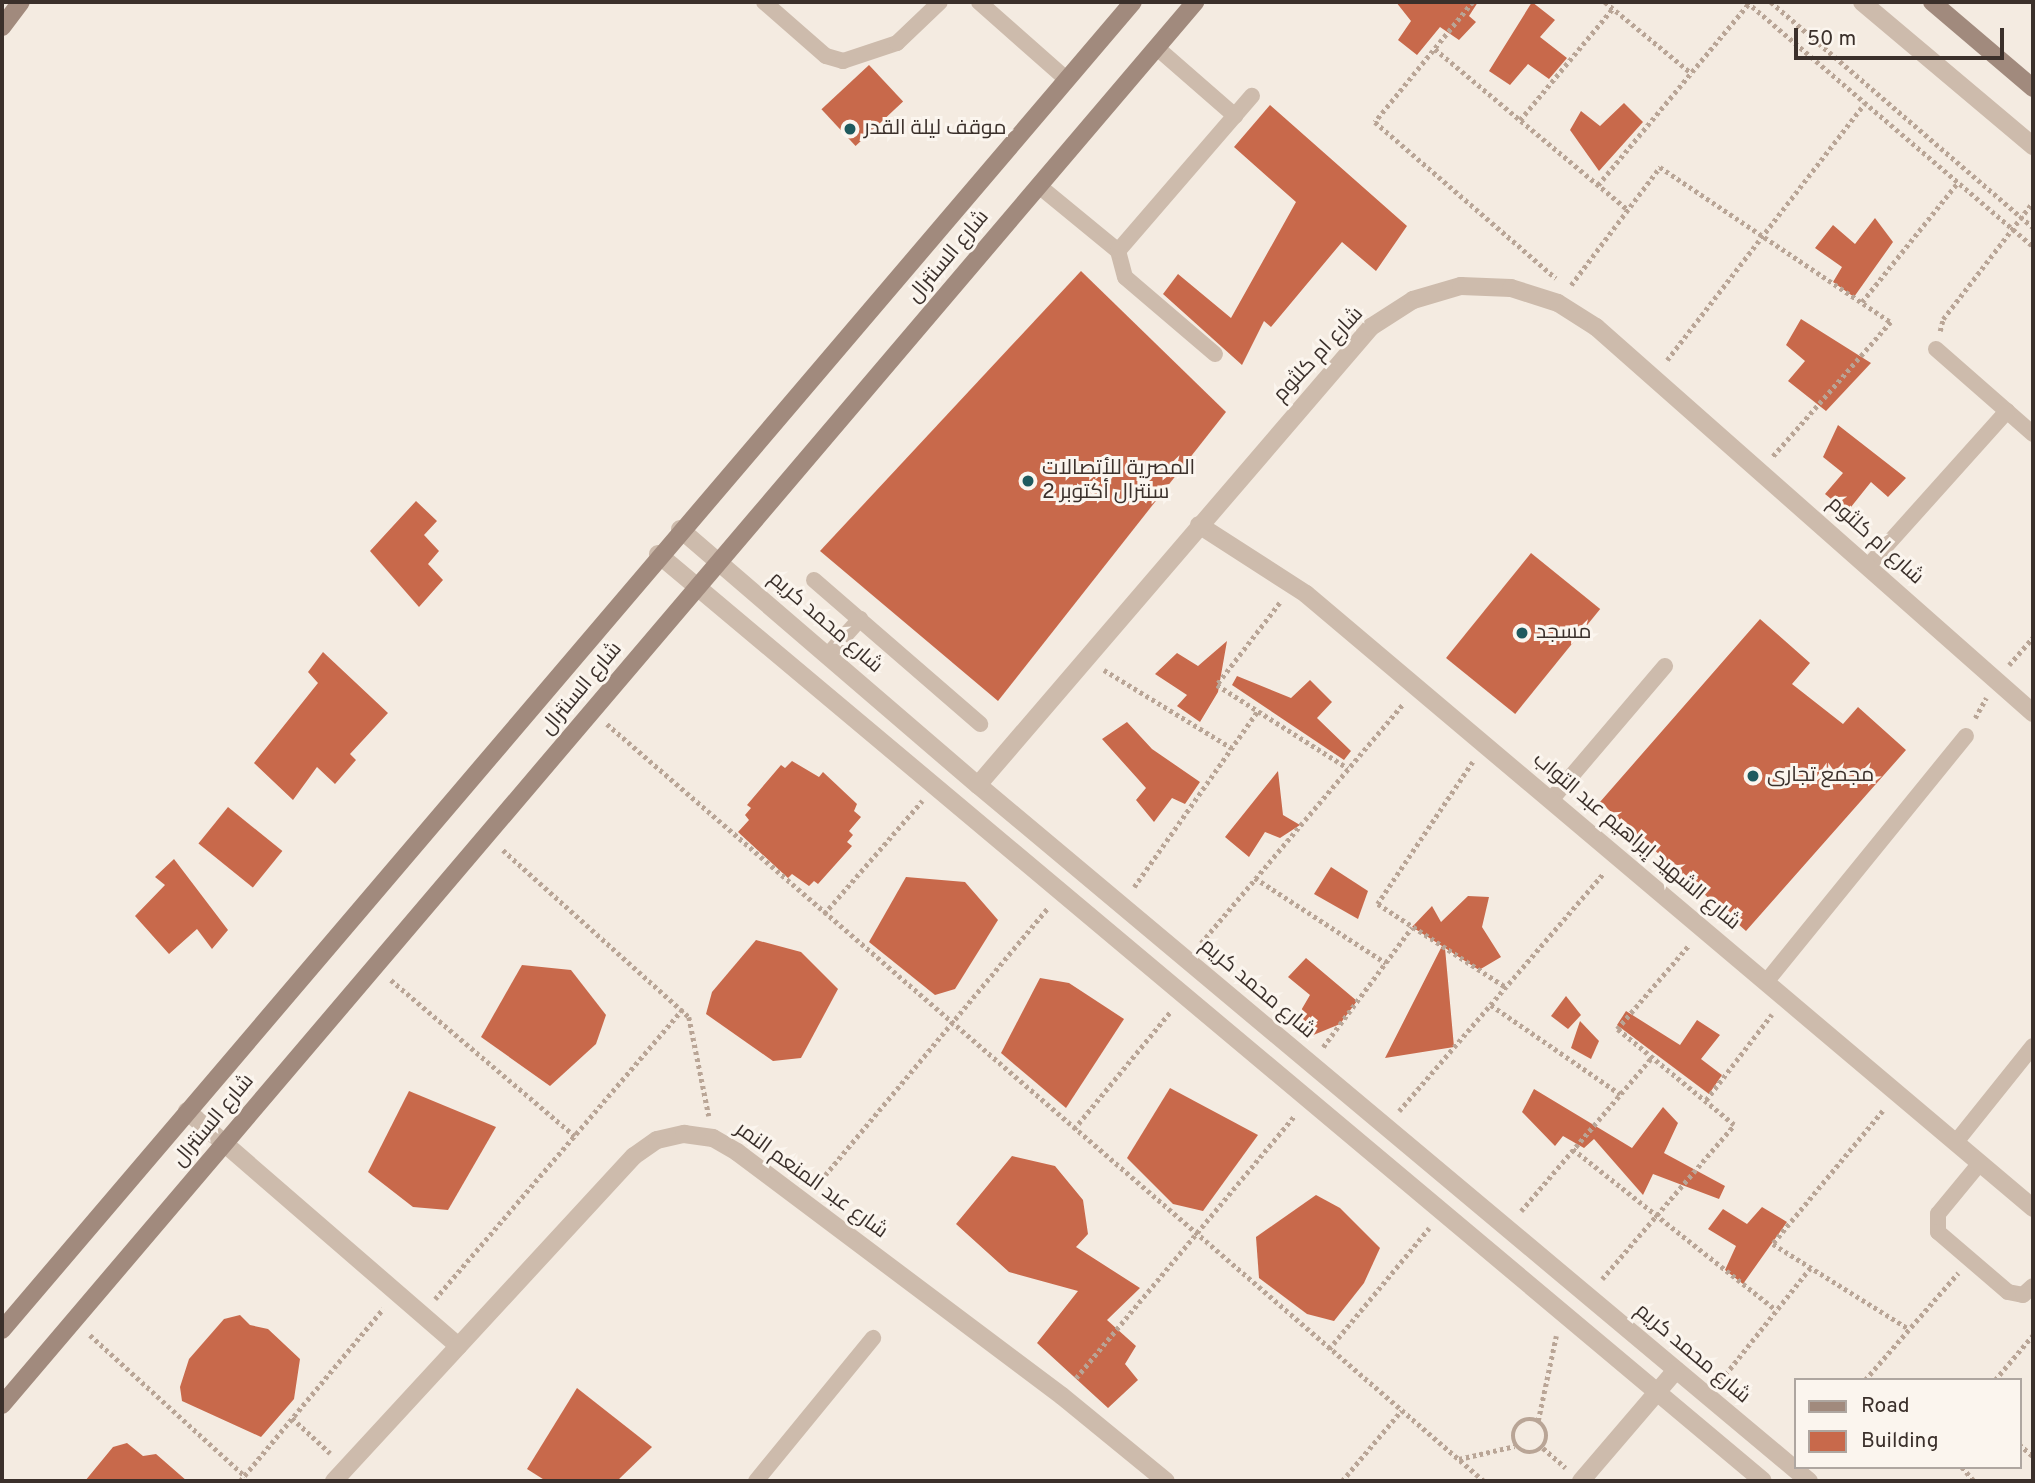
<!DOCTYPE html>
<meta charset="utf-8">
<style>
body{margin:0}
#map{position:relative;width:2035px;height:1483px;overflow:hidden;background:#f4ebe1;font-family:Overpass,Cairo,sans-serif}
div>[style]{position:absolute}
[style*='--x']{left:calc(var(--x)*1px);top:calc(var(--y)*1px);width:calc(var(--w)*1px);rotate:calc(var(--a)*1deg)}
.building>*{inset:0;background:#c8694b;transform-origin:0 0}
.path>*{height:4.5px;margin-top:-2.25px;transform-origin:0;background:repeating-linear-gradient(90deg,#b9a596 0 3.5px,transparent 0 7px)}
.path>.ring{margin:-2.25px;padding:0;box-sizing:content-box;background:none;border:4.5px solid #b9a596;border-radius:50%}
.lane>*{height:16px;margin:-8px;padding:0 8px;transform-origin:8px;border-radius:8px;background:#cdbbac}
.street>*{height:18px;margin:-9px;padding:0 9px;transform-origin:9px;border-radius:9px;background:#cdbbac}
.secondary>*{height:18px;margin:-9px;padding:0 9px;transform-origin:9px;border-radius:9px;background:#a18a7d}
.dots>*{width:19px;height:19px;translate:-50% -50%;box-sizing:border-box;border:4px solid #fbf5ee;border-radius:50%}
span{translate:-50% -50%;white-space:nowrap;text-align:center;line-height:1.15;-webkit-text-stroke:6px #fbf5ee;paint-order:stroke}
.poi-label{font-size:21px;color:#3b302b}
.left{translate:0 -50%;text-align:left}
.street-label{font-size:21px;color:#3b302b}
.frame{position:absolute;inset:0;border:4px solid #3b302b;pointer-events:none}
.legend{position:absolute;left:1794px;top:1378px;width:228px;height:91px;box-sizing:border-box;background:#fbf5ee;border:2px solid #aea6a0;margin:0;padding:9px 12px;list-style:none;font-size:21px;color:#3b302b}
.legend li{display:flex;align-items:center;gap:14px;height:35px}
.legend b{width:35px;border:2px solid #aea6a0}
.scale{position:absolute;left:1794px;top:28px;width:210px;height:32px;box-sizing:border-box;border:4px solid #3b302b;border-top:0;padding-left:9px;font-size:21px;line-height:24px;white-space:nowrap;color:#3b302b;-webkit-text-stroke:5px #fbf5ee;paint-order:stroke}
</style>
<div id="map">
<div class="building">
<div style="clip-path:polygon(1396px 2px,1478px 2px,1469px 16px,1476px 22px,1459px 40px,1440px 27px,1417px 55px,1398px 40px,1411px 21px)"></div>
<div style="clip-path:polygon(1532px 2px,1555px 20px,1540px 37px,1567px 58px,1549px 79px,1528px 64px,1510px 85px,1489px 71px)"></div>
<div style="left:869px;top:65px;width:50px;height:65px;rotate:47deg"></div>
<div style="clip-path:polygon(1624px 103px,1643px 122px,1599px 171px,1570px 130px,1581px 111px,1600px 126px)"></div>
<div style="clip-path:polygon(1270px 105px,1407px 226px,1376px 271px,1342px 242px,1271px 327px,1264px 321px,1242px 365px,1163px 294px,1178px 274px,1231px 318px,1296px 202px,1234px 147px)"></div>
<div style="clip-path:polygon(1875px 218px,1893px 242px,1854px 297px,1833px 282px,1842px 267px,1815px 248px,1833px 225px,1855px 244px)"></div>
<div style="clip-path:polygon(1081px 271px,1226px 412px,998px 701px,820px 551px)"></div>
<div style="clip-path:polygon(1801px 319px,1871px 363px,1826px 411px,1788px 381px,1805px 361px,1786px 345px)"></div>
<div style="clip-path:polygon(1838px 425px,1906px 478px,1888px 497px,1871px 482px,1847px 512px,1825px 494px,1843px 473px,1823px 457px)"></div>
<div style="clip-path:polygon(416px 501px,437px 521px,424px 535px,439px 551px,428px 564px,443px 580px,419px 607px,370px 551px)"></div>
<div style="left:1531px;top:553px;width:89px;height:135px;rotate:39deg"></div>
<div style="clip-path:polygon(1760px 619px,1810px 663px,1792px 684px,1843px 724px,1858px 707px,1906px 750px,1746px 931px,1600px 802px)"></div>
<div style="clip-path:polygon(1227px 641px,1218px 692px,1200px 722px,1177px 706px,1187px 695px,1155px 674px,1177px 653px,1198px 666px)"></div>
<div style="clip-path:polygon(323px 652px,388px 713px,350px 754px,356px 760px,335px 784px,317px 767px,293px 800px,254px 763px,318px 683px,308px 672px)"></div>
<div style="clip-path:polygon(1237px 676px,1291px 698px,1310px 680px,1332px 702px,1317px 718px,1351px 751px,1344px 760px,1232px 685px)"></div>
<div style="clip-path:polygon(1127px 722px,1152px 749px,1200px 782px,1185px 804px,1172px 798px,1154px 822px,1136px 800px,1146px 788px,1102px 739px)"></div>
<div style="clip-path:polygon(792px 761px,819px 777px,823px 772px,857px 804px,854px 811px,861px 817px,849px 831px,853px 835px,847px 842px,852px 846px,818px 884px,814px 881px,809px 886px,792px 874px,788px 878px,738px 832px,749px 820px,745px 815px,751px 808px,747px 805px,781px 765px,785px 768px)"></div>
<div style="clip-path:polygon(1278px 771px,1283px 815px,1300px 825px,1280px 838px,1265px 832px,1249px 857px,1225px 837px)"></div>
<div style="left:228px;top:807px;width:70px;height:47px;rotate:39deg"></div>
<div style="clip-path:polygon(174px 859px,228px 930px,212px 949px,197px 929px,169px 954px,135px 916px,165px 885px,155px 877px)"></div>
<div style="clip-path:polygon(1331px 867px,1368px 891px,1358px 919px,1314px 894px)"></div>
<div style="clip-path:polygon(906px 877px,965px 882px,998px 920px,955px 989px,935px 995px,869px 942px)"></div>
<div style="clip-path:polygon(1468px 896px,1489px 897px,1482px 927px,1501px 957px,1479px 970px,1445px 948px,1454px 1047px,1385px 1058px,1442px 946px,1412px 927px,1432px 906px,1441px 922px)"></div>
<div style="clip-path:polygon(756px 940px,801px 952px,838px 989px,801px 1058px,773px 1061px,706px 1014px,712px 992px)"></div>
<div style="clip-path:polygon(1306px 958px,1357px 1001px,1340px 1024px,1311px 1036px,1296px 1019px,1310px 995px,1288px 977px)"></div>
<div style="clip-path:polygon(522px 965px,571px 970px,606px 1015px,596px 1044px,550px 1086px,481px 1037px)"></div>
<div style="clip-path:polygon(1040px 978px,1069px 983px,1124px 1019px,1066px 1108px,1001px 1053px)"></div>
<div style="clip-path:polygon(1566px 996px,1581px 1015px,1568px 1029px,1551px 1016px)"></div>
<div style="clip-path:polygon(1626px 1011px,1680px 1045px,1697px 1020px,1720px 1035px,1701px 1059px,1722px 1075px,1709px 1094px,1617px 1025px)"></div>
<div style="clip-path:polygon(1580px 1021px,1599px 1041px,1591px 1059px,1571px 1048px)"></div>
<div style="clip-path:polygon(1170px 1088px,1258px 1135px,1203px 1211px,1173px 1204px,1127px 1158px)"></div>
<div style="clip-path:polygon(1534px 1089px,1632px 1148px,1663px 1107px,1678px 1123px,1664px 1153px,1725px 1186px,1719px 1199px,1653px 1174px,1643px 1195px,1594px 1139px,1584px 1148px,1563px 1136px,1555px 1146px,1522px 1112px)"></div>
<div style="clip-path:polygon(409px 1091px,496px 1127px,448px 1210px,413px 1207px,368px 1172px)"></div>
<div style="clip-path:polygon(1012px 1156px,1055px 1166px,1083px 1200px,1088px 1234px,1076px 1247px,1140px 1288px,1107px 1320px,1136px 1346px,1125px 1364px,1138px 1380px,1108px 1408px,1037px 1343px,1078px 1291px,1009px 1272px,956px 1224px)"></div>
<div style="clip-path:polygon(1316px 1195px,1340px 1208px,1380px 1248px,1364px 1283px,1334px 1321px,1307px 1314px,1259px 1278px,1256px 1237px)"></div>
<div style="clip-path:polygon(1762px 1207px,1787px 1222px,1743px 1284px,1725px 1270px,1736px 1246px,1708px 1229px,1723px 1209px,1747px 1224px)"></div>
<div style="clip-path:polygon(240px 1315px,250px 1325px,268px 1329px,300px 1359px,294px 1399px,261px 1437px,182px 1401px,180px 1387px,189px 1359px,224px 1319px)"></div>
<div style="clip-path:polygon(577px 1388px,652px 1447px,617px 1481px,546px 1481px,527px 1469px)"></div>
<div style="clip-path:polygon(127px 1443px,143px 1456px,156px 1454px,187px 1481px,85px 1481px,113px 1447px)"></div>
</div>
<div class="path">
<div style="--x:1473;--y:2;--w:155;--a:129.2"></div>
<div style="--x:1375;--y:122;--w:239;--a:40.8"></div>
<div style="--x:1605;--y:2;--w:112;--a:39.5"></div>
<div style="--x:1747;--y:2;--w:376;--a:40.5"></div>
<div style="--x:1771;--y:2;--w:345;--a:40.7"></div>
<div style="--x:1435;--y:49;--w:250;--a:39.8"></div>
<div style="--x:1520;--y:120;--w:146;--a:-50.3"></div>
<div style="--x:1598;--y:185;--w:236;--a:-50.3"></div>
<div style="--x:1571;--y:285;--w:148;--a:-53"></div>
<div style="--x:1660;--y:167;--w:278;--a:33.9"></div>
<div style="--x:1891;--y:322;--w:179;--a:131.2"></div>
<div style="--x:1862;--y:302;--w:154;--a:-51.3"></div>
<div style="--x:1940;--y:331;--w:12;--a:-76"></div>
<div style="--x:1943;--y:319;--w:148;--a:-52.4"></div>
<div style="--x:1667;--y:360;--w:324;--a:-52.4"></div>
<div style="--x:1280;--y:603;--w:103;--a:127.5"></div>
<div style="--x:1217;--y:685;--w:155;--a:32.4"></div>
<div style="--x:2009;--y:665;--w:37;--a:-49"></div>
<div style="--x:1104;--y:670;--w:150;--a:31.4"></div>
<div style="--x:1975;--y:718;--w:23;--a:-61"></div>
<div style="--x:607;--y:724;--w:1159;--a:40.8"></div>
<div style="--x:1473;--y:762;--w:171;--a:123.8"></div>
<div style="--x:1378;--y:904;--w:153;--a:33"></div>
<div style="--x:503;--y:850;--w:250;--a:41.9"></div>
<div style="--x:689;--y:1017;--w:101;--a:78.6"></div>
<div style="--x:1255;--y:878;--w:156;--a:33"></div>
<div style="--x:1134;--y:887;--w:214;--a:-54.9"></div>
<div style="--x:824;--y:914;--w:150;--a:-49.1"></div>
<div style="--x:1201;--y:943;--w:313;--a:-49.8"></div>
<div style="--x:391;--y:980;--w:241;--a:40.3"></div>
<div style="--x:1491;--y:1005;--w:157;--a:34.6"></div>
<div style="--x:1323;--y:1047;--w:149;--a:-53.4"></div>
<div style="--x:1706;--y:1100;--w:108;--a:-52.5"></div>
<div style="--x:1399;--y:1111;--w:314;--a:-49.3"></div>
<div style="--x:1883;--y:1111;--w:173;--a:129.6"></div>
<div style="--x:1773;--y:1244;--w:160;--a:32"></div>
<div style="--x:1074;--y:1129;--w:151;--a:-50.6"></div>
<div style="--x:1573;--y:1149;--w:259;--a:38.4"></div>
<div style="--x:816;--y:1186;--w:362;--a:-50.2"></div>
<div style="--x:1521;--y:1211;--w:202;--a:-49.6"></div>
<div style="--x:1602;--y:1279;--w:203;--a:-49.4"></div>
<div style="--x:1734;--y:1125;--w:151;--a:-140.6"></div>
<div style="--x:1617;--y:1029;--w:111;--a:-49.4"></div>
<div style="--x:435;--y:1299;--w:382;--a:-49.5"></div>
<div style="--x:90;--y:1335;--w:210;--a:42.3"></div>
<div style="--x:1329;--y:1349;--w:157;--a:-50.4"></div>
<div style="--x:1076;--y:1378;--w:341;--a:-50.2"></div>
<div style="--x:1721;--y:1380;--w:143;--a:-51.5"></div>
<div style="--x:1865;--y:1380;--w:142;--a:-49"></div>
<div style="--x:1995;--y:1380;--w:59;--a:-49.8"></div>
<div style="--x:292;--y:1418;--w:52;--a:42.6"></div>
<div class="ring" style="left:1513px;top:1419px;width:29.5px;height:29.5px"></div>
<div style="--x:1538;--y:1421;--w:87;--a:-78"></div>
<div style="--x:2019;--y:1444;--w:18;--a:41"></div>
<div style="--x:1543;--y:1448;--w:30;--a:41"></div>
<div style="--x:1459;--y:1459;--w:57;--a:-13.1"></div>
<div style="--x:1962;--y:1467;--w:18;--a:49"></div>
<div style="--x:240;--y:1481;--w:224;--a:-50.3"></div>
<div style="--x:1342;--y:1481;--w:92;--a:-49.9"></div>
</div>
<div class="lane">
<div style="--x:764;--y:2;--w:82;--a:41.1"></div>
<div style="--x:826;--y:56;--w:18;--a:16"></div>
<div style="--x:843;--y:61;--w:57;--a:-18.4"></div>
<div style="--x:897;--y:43;--w:59;--a:-43.6"></div>
<div style="--x:979;--y:2;--w:116;--a:41.5"></div>
<div style="--x:1156;--y:47;--w:105;--a:41.1"></div>
<div style="--x:1039;--y:186;--w:102;--a:39.4"></div>
<div style="--x:1936;--y:349;--w:129;--a:41.2"></div>
<div style="--x:1215;--y:354;--w:118;--a:-139.5"></div>
<div style="--x:1125;--y:277;--w:27;--a:-105"></div>
<div style="--x:1118;--y:251;--w:205;--a:-49.2"></div>
<div style="--x:1869;--y:565;--w:207;--a:-48.1"></div>
<div style="--x:814;--y:580;--w:220;--a:40.9"></div>
<div style="--x:827;--y:656;--w:50;--a:-48.3"></div>
<div style="--x:1551;--y:800;--w:176;--a:-49.6"></div>
<div style="--x:1766;--y:982;--w:317;--a:-50.9"></div>
<div style="--x:1956;--y:1142;--w:123;--a:-51.3"></div>
<div style="--x:1980;--y:1163;--w:66;--a:129.5"></div>
<div style="--x:1938;--y:1214;--w:18;--a:90"></div>
<div style="--x:1938;--y:1232;--w:92;--a:40.6"></div>
<div style="--x:2008;--y:1292;--w:15;--a:11"></div>
<div style="--x:2023;--y:1295;--w:13;--a:-42"></div>
<div style="--x:756;--y:1481;--w:185;--a:-50.7"></div>
</div>
<div class="street">
<div style="--x:1862;--y:2;--w:224;--a:40.1"></div>
<div style="--x:1199;--y:525;--w:127;--a:32.8"></div>
<div style="--x:1306;--y:594;--w:952;--a:40.18"></div>
<div style="--x:680;--y:529;--w:393;--a:40.7"></div>
<div style="--x:978;--y:785;--w:1084;--a:39.95"></div>
<div style="--x:658;--y:554;--w:1442;--a:39.99"></div>
<div style="--x:978;--y:785;--w:604;--a:-49.37"></div>
<div style="--x:1371;--y:327;--w:50;--a:-32.7"></div>
<div style="--x:1413;--y:300;--w:50;--a:-16.3"></div>
<div style="--x:1461;--y:286;--w:50;--a:2.3"></div>
<div style="--x:1511;--y:288;--w:49;--a:17.7"></div>
<div style="--x:1558;--y:303;--w:45;--a:32.3"></div>
<div style="--x:1596;--y:327;--w:583;--a:41.45"></div>
<div style="--x:187;--y:1111;--w:359;--a:40.9"></div>
<div style="--x:334;--y:1481;--w:442;--a:-47.3"></div>
<div style="--x:634;--y:1156;--w:28;--a:-35"></div>
<div style="--x:657;--y:1140;--w:28;--a:-13"></div>
<div style="--x:684;--y:1134;--w:29;--a:8"></div>
<div style="--x:713;--y:1138;--w:28;--a:30"></div>
<div style="--x:737;--y:1152;--w:406;--a:36.9"></div>
<div style="--x:1062;--y:1396;--w:134;--a:39.3"></div>
<div style="--x:1581;--y:1481;--w:146;--a:-49.4"></div>
</div>
<div class="secondary">
<div style="--x:1932;--y:2;--w:133;--a:40.4"></div>
<div style="--x:2;--y:27;--w:31;--a:-53"></div>
<div style="--x:2;--y:1330;--w:1744;--a:-49.58"></div>
<div style="--x:2;--y:1405;--w:1842;--a:-49.62"></div>
</div>
<div class="dots">
<div style="left:850px;top:129px;background:#1f5a5e"></div>
<div style="left:1028px;top:481px;background:#1f5a5e"></div>
<div style="left:1522px;top:633px;background:#1f5a5e"></div>
<div style="left:1753px;top:776px;background:#1f5a5e"></div>
</div>
<div class="poi-label">
<span class="left" style="left:864px;top:129px">موقف ليلة القدر</span>
<span class="left" style="left:1042px;top:481px">المصرية للأتصالات<br>سنترال أكتوبر 2</span>
<span class="left" style="left:1536px;top:633px">مسجد</span>
<span class="left" style="left:1767px;top:776px">مجمع تجارى</span>
</div>
<div class="street-label">
<span style="left:949px;top:257px;rotate:-50deg">شارع السنترال</span>
<span style="left:1319px;top:355px;rotate:-47deg">شارع ام كلثوم</span>
<span style="left:1875px;top:541px;rotate:42deg">شارع ام كلثوم</span>
<span style="left:825px;top:623px;rotate:41deg">شارع محمد كريم</span>
<span style="left:582px;top:689px;rotate:-50deg">شارع السنترال</span>
<span style="left:1636px;top:842px;rotate:40deg">شارع الشهيد إبراهيم عبد التواب</span>
<span style="left:1257px;top:989px;rotate:40deg">شارع محمد كريم</span>
<span style="left:214px;top:1121px;rotate:-50deg">شارع السنترال</span>
<span style="left:811px;top:1181px;rotate:36deg">شارع عبد المنعم النمر</span>
<span style="left:1692px;top:1354px;rotate:40deg">شارع محمد كريم</span>
</div>
<div class="frame"></div>
<ul class="legend">
<li><b style="height:9px;background:#a18a7d"></b>Road</li>
<li><b style="height:19px;background:#c8694b"></b>Building</li>
</ul>
<div class="scale">50 m</div>
</div>
